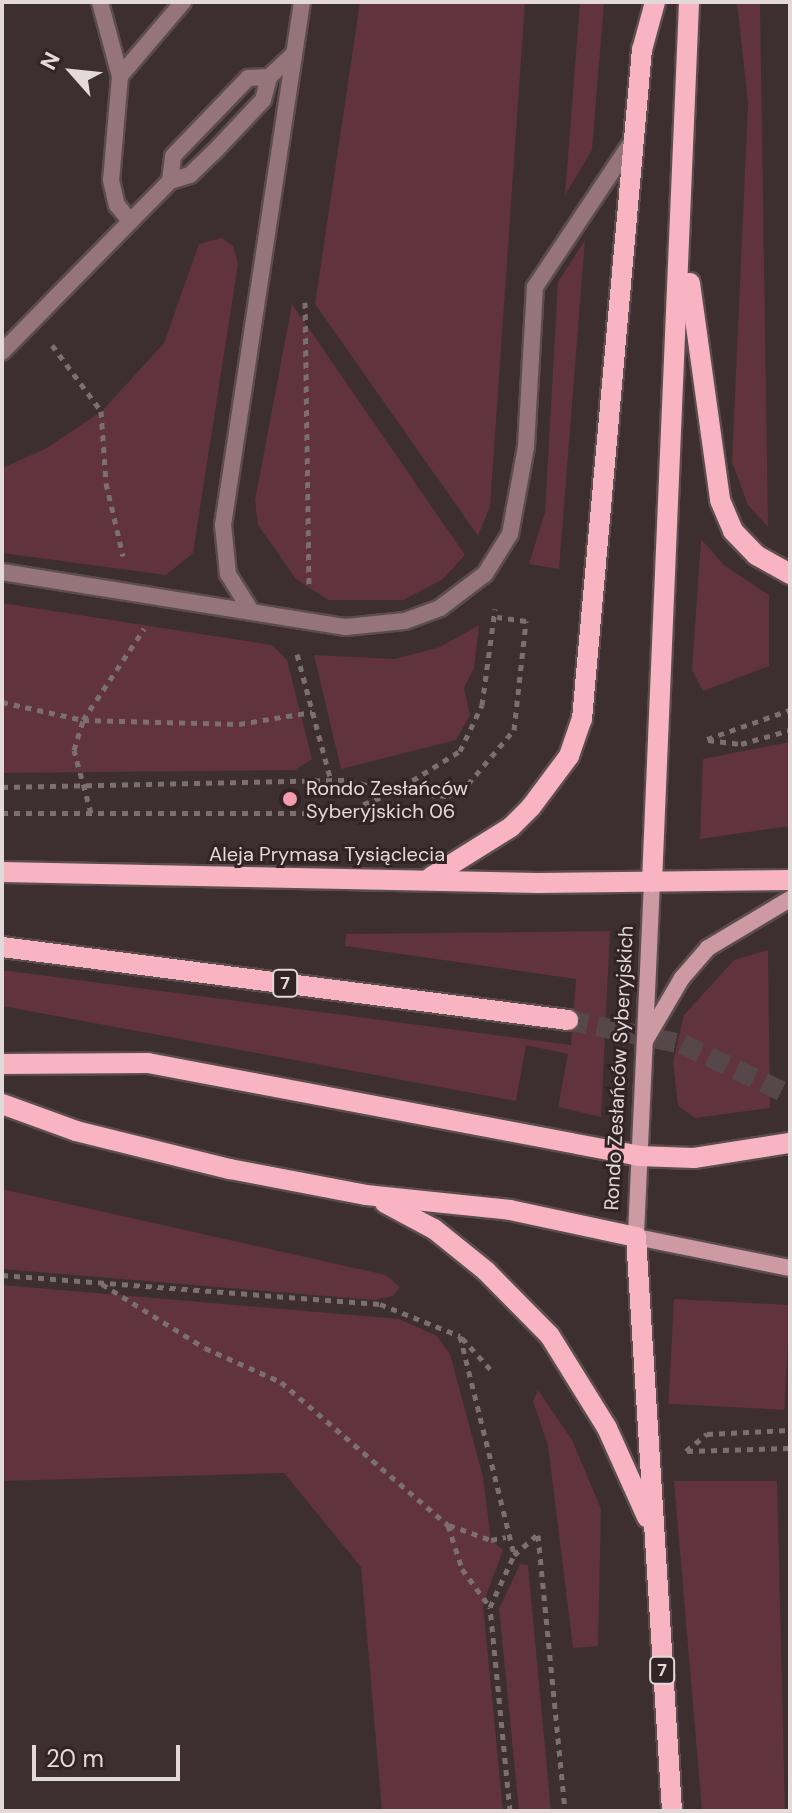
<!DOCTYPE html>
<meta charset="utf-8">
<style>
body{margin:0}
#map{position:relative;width:792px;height:1813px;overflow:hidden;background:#3d2e30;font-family:"DM Sans",sans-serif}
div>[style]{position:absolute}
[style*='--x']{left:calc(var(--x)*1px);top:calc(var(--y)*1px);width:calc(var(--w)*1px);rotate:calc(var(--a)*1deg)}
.green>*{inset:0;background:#60333d;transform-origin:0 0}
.primary-tunnel>*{height:20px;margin-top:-10px;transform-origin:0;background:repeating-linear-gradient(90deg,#56484a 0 20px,transparent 0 30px)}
.path>*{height:5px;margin-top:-2.5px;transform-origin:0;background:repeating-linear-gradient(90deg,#7c6f70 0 6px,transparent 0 12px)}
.roads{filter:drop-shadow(2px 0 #5b4d4f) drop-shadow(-2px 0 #5b4d4f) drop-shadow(0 2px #5b4d4f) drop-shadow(0 -2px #5b4d4f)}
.lane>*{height:16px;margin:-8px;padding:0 8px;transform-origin:8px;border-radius:8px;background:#95747a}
.secondary>*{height:16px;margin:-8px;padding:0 8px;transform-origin:8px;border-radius:8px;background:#cd99a2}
.primary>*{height:20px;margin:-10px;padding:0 10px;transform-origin:10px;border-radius:10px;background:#f8b5c1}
.dots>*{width:22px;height:22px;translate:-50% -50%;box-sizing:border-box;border:4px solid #322426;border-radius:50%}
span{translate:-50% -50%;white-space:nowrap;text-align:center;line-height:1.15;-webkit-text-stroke:6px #322426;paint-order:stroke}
.shield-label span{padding:2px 6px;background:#322426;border:2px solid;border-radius:6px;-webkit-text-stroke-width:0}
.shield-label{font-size:18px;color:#e3d9da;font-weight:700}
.poi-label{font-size:20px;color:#e3d9da}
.left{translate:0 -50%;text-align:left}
.street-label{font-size:20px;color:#e3d9da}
.frame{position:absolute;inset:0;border:4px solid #e3d9da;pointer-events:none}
.north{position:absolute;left:32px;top:32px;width:80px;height:80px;-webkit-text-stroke:6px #322426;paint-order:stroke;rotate:297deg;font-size:22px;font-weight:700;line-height:32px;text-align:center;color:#e3d9da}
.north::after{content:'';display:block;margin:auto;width:28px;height:36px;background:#e3d9da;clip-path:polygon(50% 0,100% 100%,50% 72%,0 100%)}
.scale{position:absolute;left:32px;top:1745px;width:148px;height:36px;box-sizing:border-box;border:4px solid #e3d9da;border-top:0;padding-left:10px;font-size:24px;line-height:28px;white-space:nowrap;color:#e3d9da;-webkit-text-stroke:6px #322426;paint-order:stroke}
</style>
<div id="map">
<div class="green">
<div style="clip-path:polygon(360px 2px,525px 2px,490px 507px,478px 536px,315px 304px)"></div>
<div style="clip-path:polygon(580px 2px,604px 2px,592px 150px,565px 195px)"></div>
<div style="clip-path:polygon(737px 2px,760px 2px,768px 527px,748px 505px,732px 462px,748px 104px)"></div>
<div style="clip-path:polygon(222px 238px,233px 246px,238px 264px,193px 553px,166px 575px,2px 553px,2px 468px,45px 449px,102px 411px,164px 343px,199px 244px)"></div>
<div style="clip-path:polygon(585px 240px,559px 569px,529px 564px,545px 512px,558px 282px)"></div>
<div style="clip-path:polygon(292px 304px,465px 555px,442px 580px,403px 600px,328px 600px,296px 579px,258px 525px,255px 500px)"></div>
<div style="clip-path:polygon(701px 539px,724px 565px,769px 595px,769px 666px,703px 691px,692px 670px)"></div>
<div style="clip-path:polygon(2px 603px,272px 645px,287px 660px,312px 759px,295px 770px,2px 773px)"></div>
<div style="clip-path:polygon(479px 625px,474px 668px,464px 688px,470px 715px,456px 740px,341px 769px,314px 655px,395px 659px,440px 647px)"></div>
<div style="clip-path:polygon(790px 742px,790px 826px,700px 839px,703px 759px)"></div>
<div style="clip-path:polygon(610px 931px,601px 1117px,558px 1107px,568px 1054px,526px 1045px,516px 1101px,2px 1006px,2px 970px,571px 1045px,576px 979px,345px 946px,346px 934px)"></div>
<div style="clip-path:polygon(768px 950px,770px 1108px,695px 1118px,678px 1106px,673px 1062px,684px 1015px,734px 960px)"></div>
<div style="clip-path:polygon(2px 1189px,386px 1275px,400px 1287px,393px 1296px,374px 1300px,2px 1269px)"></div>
<div style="clip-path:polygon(2px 1285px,399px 1319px,437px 1336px,450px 1354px,483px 1477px,491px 1540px,503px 1550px,483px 1604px,503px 1811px,382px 1811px,361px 1567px,284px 1473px,2px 1481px)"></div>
<div style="left:674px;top:1299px;width:116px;height:105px;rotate:3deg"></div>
<div style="clip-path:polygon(538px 1390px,572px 1440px,601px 1509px,598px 1646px,573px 1648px,548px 1445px,533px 1401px)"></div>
<div style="clip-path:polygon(674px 1481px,777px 1481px,785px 1811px,702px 1811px)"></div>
<div style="clip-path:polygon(520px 1564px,528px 1565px,551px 1811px,519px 1811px,499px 1609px)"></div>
</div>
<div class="primary-tunnel">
<div style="--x:568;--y:1020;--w:116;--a:11.9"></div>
<div style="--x:682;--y:1044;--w:119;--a:25.3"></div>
</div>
<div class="path">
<div style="--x:305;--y:302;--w:287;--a:89.2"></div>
<div style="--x:52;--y:345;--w:82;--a:53.4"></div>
<div style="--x:101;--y:411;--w:72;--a:86"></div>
<div style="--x:106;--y:483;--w:75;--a:76.9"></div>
<div style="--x:297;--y:654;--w:131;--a:75"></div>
<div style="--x:2;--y:702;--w:83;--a:12.5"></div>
<div style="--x:83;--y:720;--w:156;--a:1.5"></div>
<div style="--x:239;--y:724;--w:74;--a:-9.3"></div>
<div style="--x:707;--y:739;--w:88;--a:-19.3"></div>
<div style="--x:708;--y:740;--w:33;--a:7"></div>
<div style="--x:741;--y:744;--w:51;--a:-15.9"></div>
<div style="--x:420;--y:782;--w:26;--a:28"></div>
<div style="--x:2;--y:787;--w:347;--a:-1.2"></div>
<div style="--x:349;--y:780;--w:45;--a:16.8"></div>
<div style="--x:392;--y:793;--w:56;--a:3.1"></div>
<div style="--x:448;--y:796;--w:23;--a:-31"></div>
<div style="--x:468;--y:784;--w:71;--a:-49.6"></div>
<div style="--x:514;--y:730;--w:110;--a:-83.7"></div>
<div style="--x:526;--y:621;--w:29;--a:-172"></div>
<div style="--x:2;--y:813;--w:339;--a:0"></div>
<div style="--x:341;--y:813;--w:55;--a:-21.4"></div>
<div style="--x:392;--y:793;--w:80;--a:-31.7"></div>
<div style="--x:460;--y:751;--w:51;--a:-64.4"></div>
<div style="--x:482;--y:705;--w:97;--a:-82.3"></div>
<div style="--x:91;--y:813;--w:65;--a:-105.1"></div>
<div style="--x:74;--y:750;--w:31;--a:-73"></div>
<div style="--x:83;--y:720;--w:110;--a:-56.2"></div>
<div style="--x:2;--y:1275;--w:379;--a:4.4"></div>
<div style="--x:380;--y:1304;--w:86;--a:21.8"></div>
<div style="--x:460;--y:1336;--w:226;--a:76.1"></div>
<div style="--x:102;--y:1284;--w:121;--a:31.9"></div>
<div style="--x:205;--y:1348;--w:83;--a:24.1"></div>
<div style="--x:281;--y:1382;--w:220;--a:40.6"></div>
<div style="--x:448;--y:1525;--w:46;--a:72.3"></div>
<div style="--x:462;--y:1569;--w:47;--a:53.6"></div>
<div style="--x:462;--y:1338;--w:43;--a:47.8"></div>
<div style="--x:686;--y:1451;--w:27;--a:-39"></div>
<div style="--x:707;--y:1434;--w:83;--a:-2.8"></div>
<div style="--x:687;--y:1451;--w:103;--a:-1.7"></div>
<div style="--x:449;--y:1525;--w:45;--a:19.7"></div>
<div style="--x:491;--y:1540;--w:15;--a:-11"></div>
<div style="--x:538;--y:1535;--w:277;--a:84.4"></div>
<div style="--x:510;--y:1811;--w:205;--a:-95.6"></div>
<div style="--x:490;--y:1607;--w:57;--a:-65.2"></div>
<div style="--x:514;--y:1555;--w:32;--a:-41"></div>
</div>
<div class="roads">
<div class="lane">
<div style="--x:100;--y:2;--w:77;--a:74.9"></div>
<div style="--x:120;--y:76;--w:104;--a:94.9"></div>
<div style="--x:111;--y:180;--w:26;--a:77"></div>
<div style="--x:117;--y:205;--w:21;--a:51"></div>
<div style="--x:120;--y:76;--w:97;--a:-49.6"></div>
<div style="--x:170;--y:181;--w:25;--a:-83"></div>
<div style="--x:173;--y:156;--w:108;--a:-46.1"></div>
<div style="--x:248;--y:78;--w:21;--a:-3"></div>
<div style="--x:2;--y:352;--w:240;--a:-45.5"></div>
<div style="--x:170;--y:181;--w:21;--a:-17"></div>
<div style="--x:190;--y:175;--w:33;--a:-44"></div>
<div style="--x:214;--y:152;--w:71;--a:-46.7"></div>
<div style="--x:263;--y:100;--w:24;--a:-75"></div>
<div style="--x:269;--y:77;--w:34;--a:-43"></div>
<div style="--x:2;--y:572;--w:348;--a:9.1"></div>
<div style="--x:346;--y:627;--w:59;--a:-5.8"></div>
<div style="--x:405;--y:621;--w:37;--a:-20"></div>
<div style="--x:440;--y:608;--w:56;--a:-37.1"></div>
<div style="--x:485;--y:574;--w:47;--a:-58"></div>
<div style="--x:510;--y:534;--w:88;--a:-79.6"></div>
<div style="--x:526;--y:447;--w:160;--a:-86.8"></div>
<div style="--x:535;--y:287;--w:177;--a:-56.3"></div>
<div style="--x:251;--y:611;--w:44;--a:-121.9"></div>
<div style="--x:228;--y:574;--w:49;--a:-95.8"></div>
<div style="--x:223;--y:525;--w:529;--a:-81.41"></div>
</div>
<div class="secondary">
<div style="--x:652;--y:882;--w:355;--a:92.6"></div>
<div style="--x:636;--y:1237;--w:157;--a:11.4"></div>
<div style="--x:645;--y:1041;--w:73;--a:-59.6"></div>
<div style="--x:682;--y:978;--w:40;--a:-49"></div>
<div style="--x:708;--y:948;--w:96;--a:-30.9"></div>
</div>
<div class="primary">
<div style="--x:690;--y:283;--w:219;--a:82.1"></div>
<div style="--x:720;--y:500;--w:34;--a:67"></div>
<div style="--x:733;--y:531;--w:33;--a:46"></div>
<div style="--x:756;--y:555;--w:39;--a:29"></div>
<div style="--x:2;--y:872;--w:536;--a:1.18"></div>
<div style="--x:538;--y:883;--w:252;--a:-0.7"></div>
<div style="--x:431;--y:877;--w:94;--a:-32"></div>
<div style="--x:511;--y:827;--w:28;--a:-45"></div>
<div style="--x:531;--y:807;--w:64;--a:-53.3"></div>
<div style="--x:569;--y:756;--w:39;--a:-71"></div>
<div style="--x:582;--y:719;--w:672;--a:-84.88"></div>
<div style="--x:642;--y:50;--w:50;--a:-74.8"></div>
<div style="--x:652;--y:882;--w:881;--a:-87.59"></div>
<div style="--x:2;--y:947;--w:571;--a:7.35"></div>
<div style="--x:2;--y:1064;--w:146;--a:-0.4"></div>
<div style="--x:148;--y:1063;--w:499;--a:10.7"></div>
<div style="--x:638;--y:1156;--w:56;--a:2"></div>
<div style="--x:694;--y:1158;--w:97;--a:-8.9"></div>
<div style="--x:2;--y:1104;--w:79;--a:20"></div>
<div style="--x:76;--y:1131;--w:159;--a:13.9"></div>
<div style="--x:230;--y:1169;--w:138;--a:10.8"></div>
<div style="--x:366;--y:1195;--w:145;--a:5.9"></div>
<div style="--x:510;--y:1210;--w:129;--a:12.1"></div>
<div style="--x:636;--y:1237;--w:575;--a:86.41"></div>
<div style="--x:385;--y:1203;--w:55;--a:28"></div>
<div style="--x:434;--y:1229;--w:67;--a:38.9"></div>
<div style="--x:486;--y:1271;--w:91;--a:45.4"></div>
<div style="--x:550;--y:1336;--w:108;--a:58.2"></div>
<div style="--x:607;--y:1428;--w:98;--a:65.8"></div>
</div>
</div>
<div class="dots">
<div style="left:290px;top:799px;background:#f39aac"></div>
</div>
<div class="shield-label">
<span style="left:285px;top:983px">7</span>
<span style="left:662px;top:1670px">7</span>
</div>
<div class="poi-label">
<span class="left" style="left:306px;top:800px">Rondo Zesłańców<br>Syberyjskich 06</span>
</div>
<div class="street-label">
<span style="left:327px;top:854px">Aleja Prymasa Tysiąclecia</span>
<span style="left:619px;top:1068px;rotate:-87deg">Rondo Zesłańców Syberyjskich</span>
</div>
<div class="frame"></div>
<div class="north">N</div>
<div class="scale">20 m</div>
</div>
